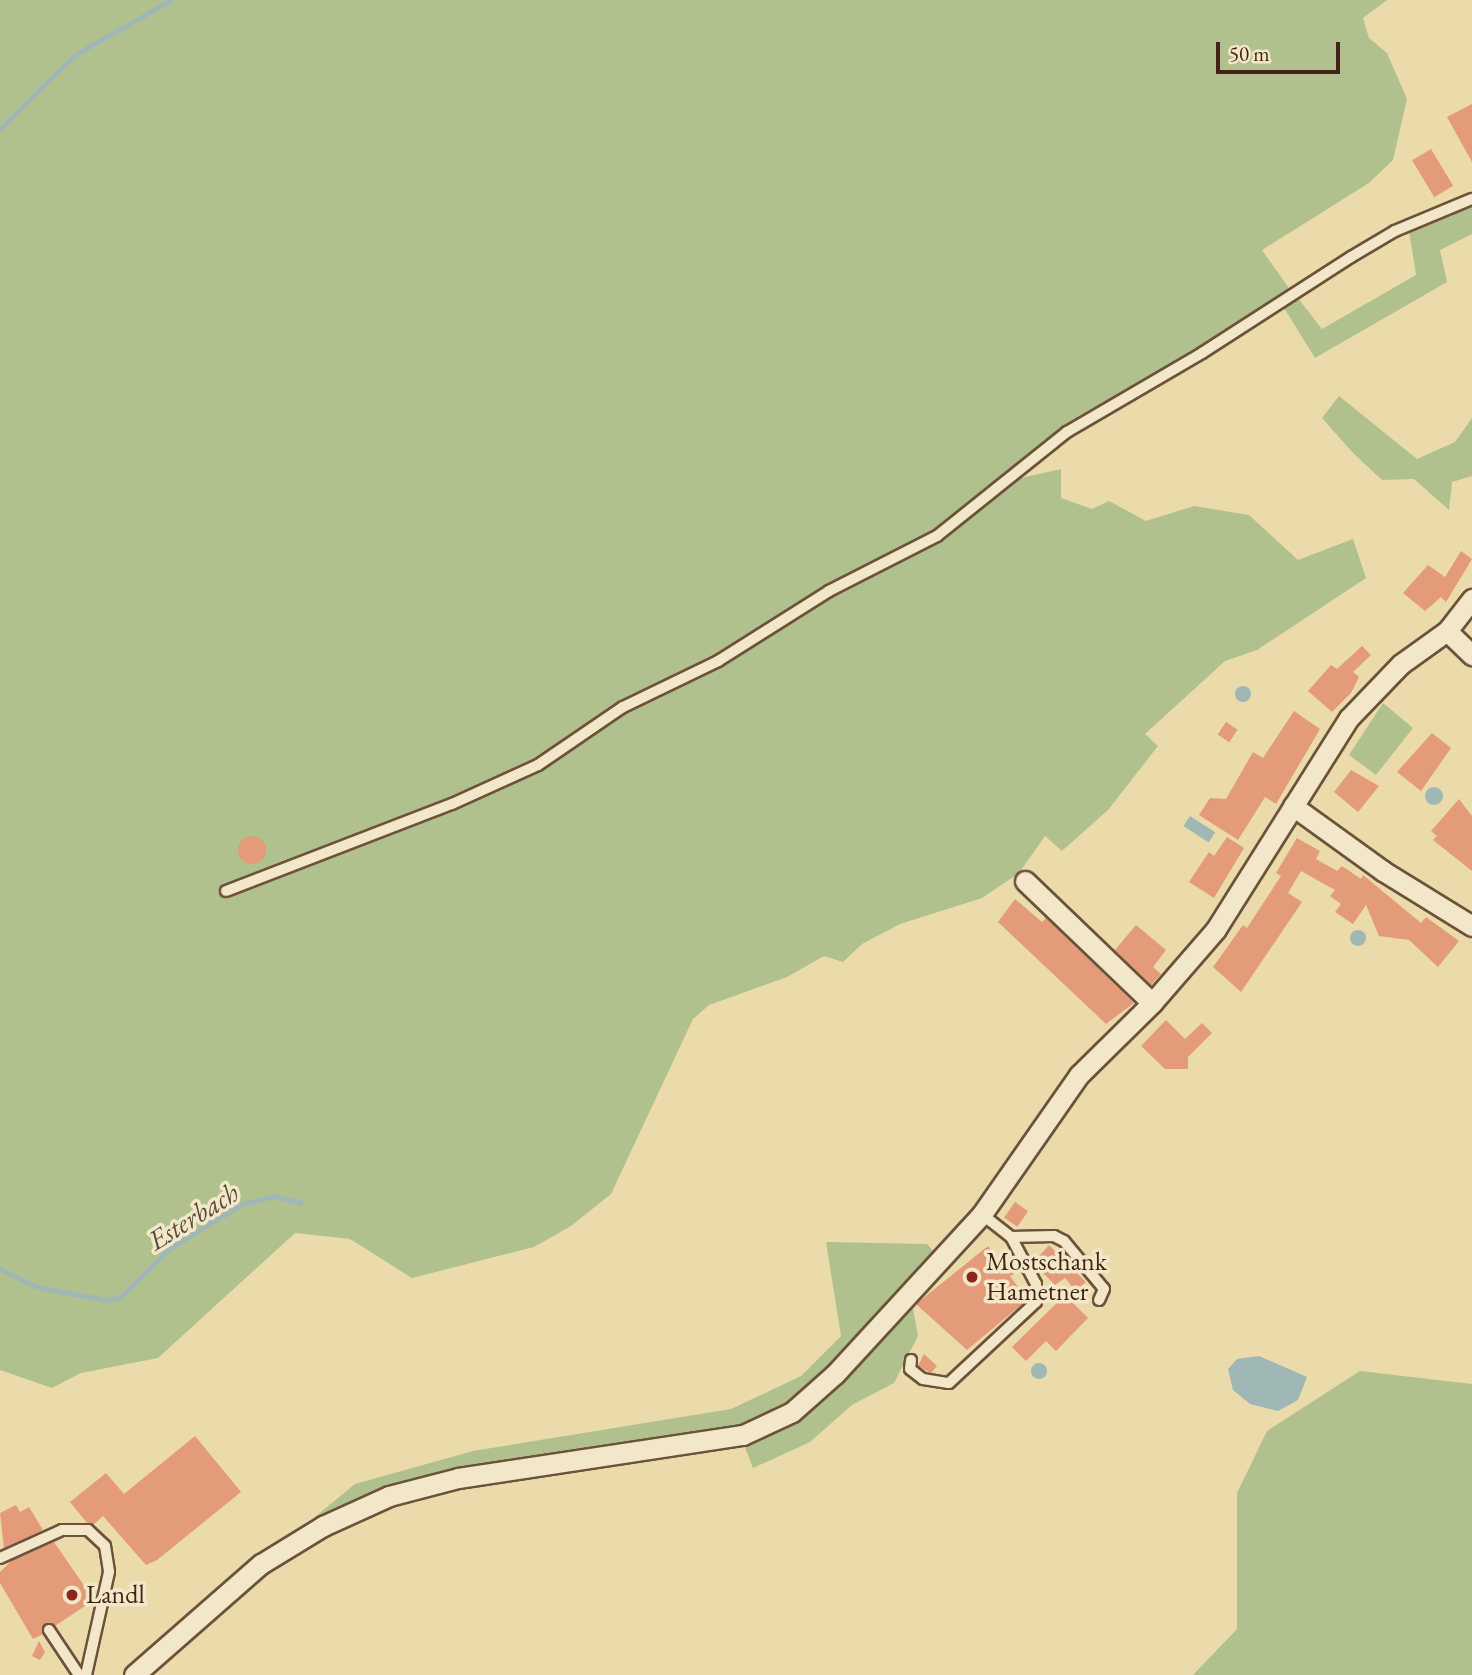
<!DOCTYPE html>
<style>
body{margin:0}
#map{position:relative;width:1472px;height:1675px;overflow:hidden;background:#ebdaaa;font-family:"EB Garamond",serif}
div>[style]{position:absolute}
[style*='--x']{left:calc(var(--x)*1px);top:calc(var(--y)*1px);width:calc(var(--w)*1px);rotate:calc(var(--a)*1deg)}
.green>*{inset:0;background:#b1c18e}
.water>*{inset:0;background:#9fb7b5;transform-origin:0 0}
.round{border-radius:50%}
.stream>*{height:5px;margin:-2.5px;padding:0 2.5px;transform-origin:2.5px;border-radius:2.5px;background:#9fb7b5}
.building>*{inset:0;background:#e39b7a;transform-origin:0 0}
.roads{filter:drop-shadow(2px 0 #6c523a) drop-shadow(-2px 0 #6c523a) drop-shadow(0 2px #6c523a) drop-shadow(0 -2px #6c523a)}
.service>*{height:10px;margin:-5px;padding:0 5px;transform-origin:5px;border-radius:5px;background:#f2e7c8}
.minor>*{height:19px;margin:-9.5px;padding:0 9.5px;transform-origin:9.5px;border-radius:9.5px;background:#f2e7c8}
.dots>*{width:19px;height:19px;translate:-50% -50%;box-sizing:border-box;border:4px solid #f2e7c8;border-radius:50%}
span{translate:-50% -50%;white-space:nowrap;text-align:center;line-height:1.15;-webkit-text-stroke:7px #f2e7c8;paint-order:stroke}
.poi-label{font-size:26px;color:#412415}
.left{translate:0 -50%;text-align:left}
.water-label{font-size:28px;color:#58493d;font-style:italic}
.scale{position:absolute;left:1216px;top:42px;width:124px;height:32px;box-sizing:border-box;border:4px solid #412415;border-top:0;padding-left:9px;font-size:21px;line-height:24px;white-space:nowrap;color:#412415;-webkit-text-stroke:5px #f2e7c8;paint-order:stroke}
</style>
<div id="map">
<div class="green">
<div style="clip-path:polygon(0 0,1387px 0,1363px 18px,1369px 38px,1387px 53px,1407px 99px,1393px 160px,1369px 183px,1262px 250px,1293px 294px,1014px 471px,1021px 478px,1061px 469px,1061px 498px,1092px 509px,1109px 501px,1146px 521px,1194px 506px,1249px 515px,1298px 560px,1353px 539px,1366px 578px,1257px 650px,1225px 661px,1145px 734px,1158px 746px,1108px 810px,1062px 851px,1045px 836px,1019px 873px,982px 898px,900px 924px,862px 944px,843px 962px,824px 956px,787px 977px,709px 1005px,693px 1019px,611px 1194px,571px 1226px,534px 1247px,412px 1278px,350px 1239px,295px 1233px,158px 1358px,81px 1373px,52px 1388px,0 1370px)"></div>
<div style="clip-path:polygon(1472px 203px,1472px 234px,1440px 250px,1447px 282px,1315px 358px,1284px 308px,1297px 297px,1322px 329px,1416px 275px,1409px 231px)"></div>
<div style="clip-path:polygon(1339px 396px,1417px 459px,1455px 442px,1472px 418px,1472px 476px,1452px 482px,1449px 510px,1414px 479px,1382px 480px,1354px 454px,1322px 418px)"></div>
<div style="clip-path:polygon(1383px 703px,1413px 728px,1376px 775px,1349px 755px)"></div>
<div style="clip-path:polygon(826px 1242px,927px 1244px,935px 1253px,796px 1404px,728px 1432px,521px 1461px,292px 1536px,355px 1484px,473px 1451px,731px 1409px,801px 1376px,841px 1336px)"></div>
<div style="clip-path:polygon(911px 1297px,918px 1336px,894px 1383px,852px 1405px,810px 1442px,753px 1468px,743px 1442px,778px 1432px,814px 1402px)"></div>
<div style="clip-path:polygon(1360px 1371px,1472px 1384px,1472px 1675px,1193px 1675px,1237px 1629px,1237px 1493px,1267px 1431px)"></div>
</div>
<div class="water">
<div class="round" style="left:1235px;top:686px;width:16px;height:16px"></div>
<div class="round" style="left:1425px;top:787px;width:18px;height:18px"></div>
<div style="left:1190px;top:816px;width:30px;height:12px;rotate:33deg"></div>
<div class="round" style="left:1350px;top:930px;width:16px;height:16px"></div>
<div style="clip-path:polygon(1259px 1356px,1307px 1377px,1298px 1400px,1278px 1411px,1250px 1404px,1233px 1390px,1228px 1369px,1237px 1359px)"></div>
<div class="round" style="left:1031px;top:1363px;width:16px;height:16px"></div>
</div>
<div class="stream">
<div style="--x:0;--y:129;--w:107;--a:-44.6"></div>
<div style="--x:76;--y:54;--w:109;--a:-29.6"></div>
<div style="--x:0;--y:1269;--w:41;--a:25.9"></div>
<div style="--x:37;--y:1287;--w:70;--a:10.7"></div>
<div style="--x:106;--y:1300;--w:15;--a:-11"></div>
<div style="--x:121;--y:1297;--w:69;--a:-45"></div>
<div style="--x:170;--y:1248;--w:84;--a:-31.4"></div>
<div style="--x:242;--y:1204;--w:32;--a:-14"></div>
<div style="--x:273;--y:1196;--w:28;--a:13"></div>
</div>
<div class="building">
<div style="clip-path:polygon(1472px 104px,1472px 162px,1447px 117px)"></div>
<div style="left:1431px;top:149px;width:43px;height:22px;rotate:59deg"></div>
<div style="clip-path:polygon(1461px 551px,1472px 559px,1446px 602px,1441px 597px,1425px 611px,1403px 593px,1428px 565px,1445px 577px)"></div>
<div style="clip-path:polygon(1362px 646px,1371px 655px,1353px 672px,1359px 677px,1351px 693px,1332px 712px,1308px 691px,1331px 665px,1337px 669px)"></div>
<div style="clip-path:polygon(1294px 711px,1320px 729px,1276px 804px,1265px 797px,1238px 840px,1199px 815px,1210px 798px,1226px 799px,1253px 752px,1263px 758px)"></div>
<div style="left:1226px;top:722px;width:14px;height:15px;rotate:34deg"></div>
<div style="clip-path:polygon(1432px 733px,1451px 748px,1421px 791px,1397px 772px)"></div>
<div style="clip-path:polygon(1351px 770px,1379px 786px,1358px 812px,1334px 792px)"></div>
<div style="clip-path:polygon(1459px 799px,1472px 816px,1472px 871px,1433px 840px,1437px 836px,1431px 831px)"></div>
<div class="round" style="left:238px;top:836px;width:28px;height:28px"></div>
<div style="clip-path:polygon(1227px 837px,1244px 848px,1214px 898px,1189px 882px,1209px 852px,1214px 856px)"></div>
<div style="clip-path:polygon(1297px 838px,1320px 851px,1316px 859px,1337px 871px,1342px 866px,1361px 879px,1363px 875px,1421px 923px,1426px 917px,1459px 941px,1438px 967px,1409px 940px,1379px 936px,1366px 905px,1353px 924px,1335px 912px,1341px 904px,1330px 896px,1335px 890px,1301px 871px,1288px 893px,1302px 902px,1241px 992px,1213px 967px,1243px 925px,1247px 928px,1281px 876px,1276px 873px)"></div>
<div style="clip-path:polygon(1015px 899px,1042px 922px,1046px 918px,1134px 1003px,1106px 1024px,998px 922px)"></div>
<div style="clip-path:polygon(1136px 925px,1166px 950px,1153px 967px,1161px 974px,1151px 985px,1115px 950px)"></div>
<div style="clip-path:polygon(1166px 1020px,1185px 1039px,1202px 1023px,1212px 1033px,1188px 1057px,1188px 1069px,1165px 1069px,1141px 1046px)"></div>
<div style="left:1015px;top:1202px;width:16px;height:19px;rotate:35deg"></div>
<div style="clip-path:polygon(1049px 1245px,1086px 1282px,1076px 1291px,1065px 1278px,1055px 1285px,1033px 1263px)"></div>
<div style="clip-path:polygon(988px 1246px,1001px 1264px,1008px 1261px,1014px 1274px,1010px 1276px,1027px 1300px,967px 1350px,916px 1304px)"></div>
<div style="clip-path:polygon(1065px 1295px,1088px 1318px,1056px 1351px,1046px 1341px,1026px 1361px,1012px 1347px)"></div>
<div style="clip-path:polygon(924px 1354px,937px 1366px,931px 1373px,918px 1366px)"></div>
<div style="clip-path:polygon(195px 1436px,241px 1492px,157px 1560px,146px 1565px,103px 1516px,93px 1525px,87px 1523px,70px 1502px,106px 1473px,124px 1494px)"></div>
<div style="clip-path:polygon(16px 1505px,20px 1512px,29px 1507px,43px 1530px,4px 1548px,0 1513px)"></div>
<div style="clip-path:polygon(54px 1542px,94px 1600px,55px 1626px,45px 1624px,43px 1634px,33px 1639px,0 1583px,0 1572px,11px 1561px)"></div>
<div style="clip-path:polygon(39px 1641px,45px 1652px,40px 1660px,32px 1656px)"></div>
</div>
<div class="roads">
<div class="service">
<div style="--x:226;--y:891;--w:242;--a:-21.1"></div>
<div style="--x:452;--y:804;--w:94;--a:-24.4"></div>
<div style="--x:538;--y:765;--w:103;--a:-34.3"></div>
<div style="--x:623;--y:707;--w:106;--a:-25.8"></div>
<div style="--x:718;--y:661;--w:131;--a:-32.2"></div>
<div style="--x:829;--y:591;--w:121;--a:-27"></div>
<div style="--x:937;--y:536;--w:166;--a:-38.7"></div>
<div style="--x:1067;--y:432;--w:156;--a:-30.3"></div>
<div style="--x:1202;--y:353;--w:177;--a:-32.8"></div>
<div style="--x:1351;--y:257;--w:51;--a:-30.6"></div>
<div style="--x:1395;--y:231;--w:83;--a:-22.6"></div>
<div style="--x:1011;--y:1237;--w:43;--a:-1.3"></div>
<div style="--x:1054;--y:1236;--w:11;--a:27"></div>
<div style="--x:1064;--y:1241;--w:62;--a:50.2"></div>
<div style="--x:1104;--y:1289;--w:12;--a:114"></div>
<div style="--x:911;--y:1360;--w:9;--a:96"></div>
<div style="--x:910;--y:1369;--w:16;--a:38"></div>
<div style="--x:923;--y:1379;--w:26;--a:9"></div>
<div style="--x:949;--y:1383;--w:119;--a:-43"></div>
<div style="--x:1036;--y:1302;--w:18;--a:-90"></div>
<div style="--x:1036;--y:1284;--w:53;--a:-118"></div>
<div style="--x:1011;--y:1237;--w:37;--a:-142"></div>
<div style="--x:0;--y:1558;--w:68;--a:-24.3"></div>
<div style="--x:62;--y:1530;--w:26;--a:0"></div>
<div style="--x:88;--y:1530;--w:23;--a:43"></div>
<div style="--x:105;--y:1546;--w:26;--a:81"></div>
<div style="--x:109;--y:1572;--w:106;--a:102.6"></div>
<div style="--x:49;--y:1630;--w:54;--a:56.3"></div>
</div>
<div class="minor">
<div style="--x:1447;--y:631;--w:35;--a:44"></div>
<div style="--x:1293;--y:806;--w:111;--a:35.8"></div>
<div style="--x:1383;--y:871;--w:105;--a:31.7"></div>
<div style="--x:1025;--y:881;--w:176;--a:43.8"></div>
<div style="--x:134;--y:1675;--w:169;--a:-41.2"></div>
<div style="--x:261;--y:1564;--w:73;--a:-31.5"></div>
<div style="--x:323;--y:1526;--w:72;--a:-24.4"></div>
<div style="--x:389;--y:1496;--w:71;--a:-14.6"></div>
<div style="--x:458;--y:1478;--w:288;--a:-8.6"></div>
<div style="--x:743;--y:1435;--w:54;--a:-25.1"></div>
<div style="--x:792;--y:1412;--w:57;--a:-41.5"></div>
<div style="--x:835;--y:1374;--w:217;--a:-47.4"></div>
<div style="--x:982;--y:1214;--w:169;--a:-55.1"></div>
<div style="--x:1079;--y:1075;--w:103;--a:-44.6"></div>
<div style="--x:1152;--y:1003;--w:98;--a:-49.1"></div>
<div style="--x:1216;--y:929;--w:249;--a:-57.8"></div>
<div style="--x:1349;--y:718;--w:75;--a:-46.1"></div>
<div style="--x:1401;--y:664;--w:57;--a:-35.7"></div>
<div style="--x:1447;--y:631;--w:41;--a:-52"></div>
</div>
</div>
<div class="dots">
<div style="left:972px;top:1277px;background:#8f2418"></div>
<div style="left:72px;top:1595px;background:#8f2418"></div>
</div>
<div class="poi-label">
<span class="left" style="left:986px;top:1277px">Mostschank<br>Hametner</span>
<span class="left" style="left:86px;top:1595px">Landl</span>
</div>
<div class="water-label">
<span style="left:193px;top:1216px;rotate:-32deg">Esterbach</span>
</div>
<div class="scale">50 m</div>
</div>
